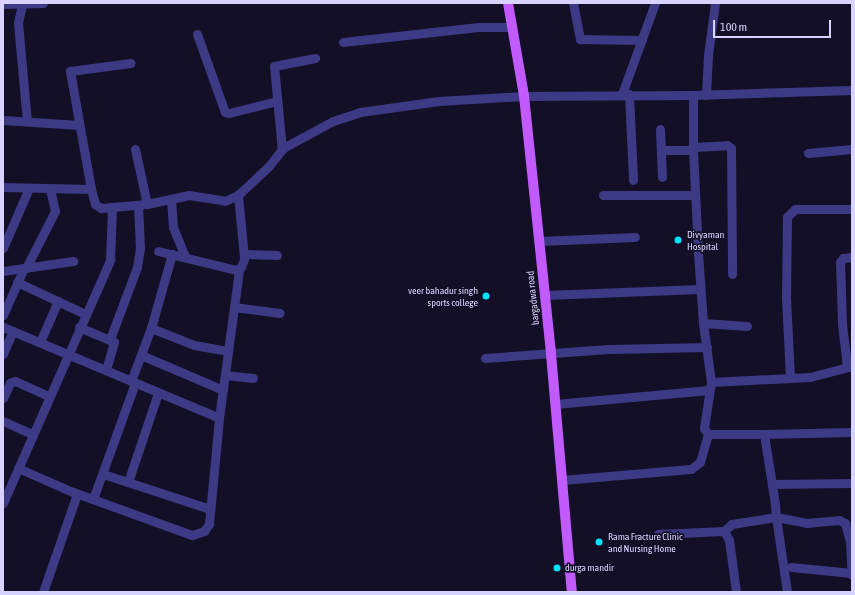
<!DOCTYPE html>
<style>
body{margin:0}
#map{position:relative;width:855px;height:595px;overflow:hidden;background:#130f26;font-family:"Asap Condensed",sans-serif}
div>[style]{position:absolute}
[style*='--x']{left:calc(var(--x)*1px);top:calc(var(--y)*1px);width:calc(var(--w)*1px);rotate:calc(var(--a)*1deg)}
.minor>*{height:9px;margin:-4.5px;padding:0 4.5px;transform-origin:4.5px;border-radius:4.5px;background:#3d3a85}
.primary>*{height:10px;margin:-5px;padding:0 5px;transform-origin:5px;border-radius:5px;background:#c25bff}
.dots>*{width:11px;height:11px;translate:-50% -50%;box-sizing:border-box;border:2px solid #130f26;border-radius:50%}
span{translate:-50% -50%;white-space:nowrap;text-align:center;line-height:1.15;-webkit-text-stroke:3.5px #130f26;paint-order:stroke}
.poi-label{font-size:10px;color:#d9d4ff}
.left{translate:0 -50%;text-align:left}
.right{translate:-100% -50%;text-align:right}
.street-label{font-size:10px;color:#d9d4ff}
.frame{position:absolute;inset:0;border:4px solid #d9d4ff;pointer-events:none}
.scale{position:absolute;left:713px;top:20px;width:118px;height:18px;box-sizing:border-box;border:2px solid #d9d4ff;border-top:0;padding-left:5px;font-size:12px;line-height:14px;white-space:nowrap;color:#d9d4ff;-webkit-text-stroke:3px #130f26;paint-order:stroke}
</style>
<div id="map">
<div class="minor">
<div style="--x:573;--y:3;--w:37;--a:79"></div>
<div style="--x:580;--y:39;--w:62;--a:0.9"></div>
<div style="--x:3;--y:4;--w:40;--a:-1.4"></div>
<div style="--x:22;--y:5;--w:18;--a:103"></div>
<div style="--x:18;--y:23;--w:99;--a:84.8"></div>
<div style="--x:197;--y:34;--w:83;--a:70.3"></div>
<div style="--x:225;--y:112;--w:4;--a:14"></div>
<div style="--x:229;--y:113;--w:49;--a:-14"></div>
<div style="--x:343;--y:42;--w:136;--a:-6.3"></div>
<div style="--x:478;--y:27;--w:34;--a:0"></div>
<div style="--x:622;--y:94;--w:97;--a:-70.1"></div>
<div style="--x:629;--y:94;--w:86;--a:87.3"></div>
<div style="--x:693;--y:95;--w:55;--a:90"></div>
<div style="--x:693;--y:150;--w:103;--a:87.2"></div>
<div style="--x:698;--y:253;--w:70;--a:85.9"></div>
<div style="--x:703;--y:323;--w:60;--a:82.3"></div>
<div style="--x:711;--y:382;--w:47;--a:98.7"></div>
<div style="--x:704;--y:428;--w:7;--a:56"></div>
<div style="--x:708;--y:434;--w:56;--a:0"></div>
<div style="--x:764;--y:434;--w:71;--a:81.1"></div>
<div style="--x:775;--y:504;--w:13;--a:86"></div>
<div style="--x:776;--y:517;--w:45;--a:171"></div>
<div style="--x:732;--y:524;--w:11;--a:139"></div>
<div style="--x:706;--y:95;--w:40;--a:-87.1"></div>
<div style="--x:708;--y:55;--w:52;--a:-82.3"></div>
<div style="--x:3;--y:120;--w:76;--a:3.8"></div>
<div style="--x:660;--y:129;--w:48;--a:87.6"></div>
<div style="--x:693;--y:147;--w:34;--a:-3"></div>
<div style="--x:727;--y:145;--w:5;--a:37"></div>
<div style="--x:731;--y:148;--w:126;--a:89.5"></div>
<div style="--x:135;--y:149;--w:56;--a:77.7"></div>
<div style="--x:282;--y:150;--w:84;--a:-95.4"></div>
<div style="--x:274;--y:66;--w:42;--a:-11"></div>
<div style="--x:661;--y:150;--w:32;--a:0"></div>
<div style="--x:808;--y:153;--w:44;--a:-5.2"></div>
<div style="--x:3;--y:187;--w:88;--a:1.3"></div>
<div style="--x:91;--y:189;--w:16;--a:75"></div>
<div style="--x:95;--y:204;--w:7;--a:34"></div>
<div style="--x:101;--y:208;--w:46;--a:-5"></div>
<div style="--x:147;--y:204;--w:43;--a:-12.1"></div>
<div style="--x:189;--y:195;--w:36;--a:9"></div>
<div style="--x:225;--y:201;--w:14;--a:-25"></div>
<div style="--x:238;--y:195;--w:42;--a:-43.1"></div>
<div style="--x:269;--y:166;--w:23;--a:-52"></div>
<div style="--x:283;--y:148;--w:57;--a:-28.4"></div>
<div style="--x:333;--y:121;--w:28;--a:-18"></div>
<div style="--x:360;--y:112;--w:80;--a:-7.9"></div>
<div style="--x:439;--y:101;--w:85;--a:-3.4"></div>
<div style="--x:524;--y:96;--w:169;--a:-0.3"></div>
<div style="--x:693;--y:95;--w:159;--a:-1.8"></div>
<div style="--x:91;--y:189;--w:120;--a:-100.1"></div>
<div style="--x:70;--y:71;--w:61;--a:-7.6"></div>
<div style="--x:238;--y:195;--w:62;--a:84.5"></div>
<div style="--x:603;--y:195;--w:92;--a:0"></div>
<div style="--x:171;--y:199;--w:28;--a:86"></div>
<div style="--x:173;--y:227;--w:32;--a:68"></div>
<div style="--x:539;--y:241;--w:96;--a:-2.4"></div>
<div style="--x:3;--y:248;--w:65;--a:-66.6"></div>
<div style="--x:158;--y:251;--w:80;--a:13.7"></div>
<div style="--x:236;--y:270;--w:6;--a:-31"></div>
<div style="--x:241;--y:267;--w:14;--a:-69"></div>
<div style="--x:246;--y:254;--w:31;--a:2"></div>
<div style="--x:26;--y:268;--w:64;--a:-63"></div>
<div style="--x:55;--y:211;--w:23;--a:-103"></div>
<div style="--x:3;--y:271;--w:71;--a:-8.1"></div>
<div style="--x:17;--y:282;--w:75;--a:25.2"></div>
<div style="--x:545;--y:295;--w:155;--a:-2.2"></div>
<div style="--x:234;--y:307;--w:46;--a:7.4"></div>
<div style="--x:3;--y:315;--w:51;--a:-65.9"></div>
<div style="--x:703;--y:323;--w:44;--a:3.9"></div>
<div style="--x:3;--y:327;--w:234;--a:22.8"></div>
<div style="--x:79;--y:327;--w:38;--a:23"></div>
<div style="--x:114;--y:342;--w:29;--a:106"></div>
<div style="--x:151;--y:328;--w:46;--a:21.6"></div>
<div style="--x:194;--y:345;--w:35;--a:10"></div>
<div style="--x:110;--y:339;--w:77;--a:-69.4"></div>
<div style="--x:137;--y:267;--w:19;--a:-81"></div>
<div style="--x:140;--y:248;--w:43;--a:-92.7"></div>
<div style="--x:40;--y:342;--w:45;--a:-66.3"></div>
<div style="--x:3;--y:354;--w:25;--a:-67"></div>
<div style="--x:141;--y:355;--w:89;--a:23.1"></div>
<div style="--x:485;--y:358;--w:124;--a:-4.2"></div>
<div style="--x:609;--y:349;--w:98;--a:-1.2"></div>
<div style="--x:847;--y:366;--w:42;--a:-96.8"></div>
<div style="--x:842;--y:324;--w:62;--a:-91.8"></div>
<div style="--x:840;--y:262;--w:5;--a:-53"></div>
<div style="--x:843;--y:258;--w:9;--a:-6"></div>
<div style="--x:225;--y:375;--w:28;--a:6"></div>
<div style="--x:790;--y:377;--w:79;--a:-92.9"></div>
<div style="--x:786;--y:298;--w:81;--a:-89.3"></div>
<div style="--x:787;--y:217;--w:11;--a:-45"></div>
<div style="--x:795;--y:209;--w:57;--a:0"></div>
<div style="--x:131;--y:381;--w:57;--a:-69.3"></div>
<div style="--x:151;--y:328;--w:77;--a:-74.2"></div>
<div style="--x:711;--y:382;--w:99;--a:-2.9"></div>
<div style="--x:810;--y:377;--w:43;--a:-14.7"></div>
<div style="--x:3;--y:398;--w:17;--a:-65"></div>
<div style="--x:10;--y:383;--w:5;--a:-22"></div>
<div style="--x:15;--y:381;--w:37;--a:24"></div>
<div style="--x:555;--y:404;--w:155;--a:-5.2"></div>
<div style="--x:3;--y:421;--w:32;--a:24"></div>
<div style="--x:764;--y:434;--w:88;--a:-1.3"></div>
<div style="--x:18;--y:468;--w:60;--a:23.6"></div>
<div style="--x:73;--y:492;--w:127;--a:19.9"></div>
<div style="--x:192;--y:535;--w:13;--a:-18"></div>
<div style="--x:204;--y:531;--w:9;--a:-54"></div>
<div style="--x:209;--y:524;--w:106;--a:-84.6"></div>
<div style="--x:219;--y:418;--w:149;--a:-82.3"></div>
<div style="--x:103;--y:474;--w:113;--a:18.1"></div>
<div style="--x:562;--y:480;--w:129;--a:-4.9"></div>
<div style="--x:691;--y:469;--w:11;--a:-38"></div>
<div style="--x:700;--y:462;--w:29;--a:-74"></div>
<div style="--x:128;--y:482;--w:94;--a:-71.4"></div>
<div style="--x:772;--y:484;--w:80;--a:-0.7"></div>
<div style="--x:93;--y:499;--w:123;--a:-70.1"></div>
<div style="--x:3;--y:503;--w:266;--a:-66.2"></div>
<div style="--x:110;--y:260;--w:53;--a:-87.8"></div>
<div style="--x:658;--y:534;--w:66;--a:-2.6"></div>
<div style="--x:724;--y:531;--w:10;--a:61"></div>
<div style="--x:729;--y:540;--w:52;--a:82.3"></div>
<div style="--x:791;--y:567;--w:61;--a:5.6"></div>
<div style="--x:43;--y:592;--w:104;--a:-70.9"></div>
<div style="--x:787;--y:592;--w:76;--a:-98.3"></div>
<div style="--x:776;--y:517;--w:31;--a:11"></div>
<div style="--x:806;--y:523;--w:33;--a:-5"></div>
<div style="--x:839;--y:520;--w:7;--a:27"></div>
<div style="--x:845;--y:523;--w:20;--a:75"></div>
<div style="--x:850;--y:542;--w:33;--a:87"></div>
</div>
<div class="primary">
<div style="--x:508;--y:3;--w:94;--a:80.2"></div>
<div style="--x:524;--y:96;--w:259;--a:84"></div>
<div style="--x:551;--y:354;--w:239;--a:85"></div>
</div>
<div class="dots">
<div style="left:678px;top:240px;background:#00e5ff"></div>
<div style="left:486px;top:296px;background:#00e5ff"></div>
<div style="left:599px;top:542px;background:#00e5ff"></div>
<div style="left:557px;top:568px;background:#00e5ff"></div>
</div>
<div class="poi-label">
<span class="left" style="left:687px;top:240px">Divyaman<br>Hospital</span>
<span class="right" style="left:478px;top:296px">veer bahadur singh<br>sports college</span>
<span class="left" style="left:608px;top:542px">Rama Fracture Clinic<br>and Nursing Home</span>
<span class="left" style="left:565px;top:568px">durga mandir</span>
</div>
<div class="street-label">
<span style="left:533px;top:298px;rotate:-96deg">bargadwa road</span>
</div>
<div class="frame"></div>
<div class="scale">100 m</div>
</div>
